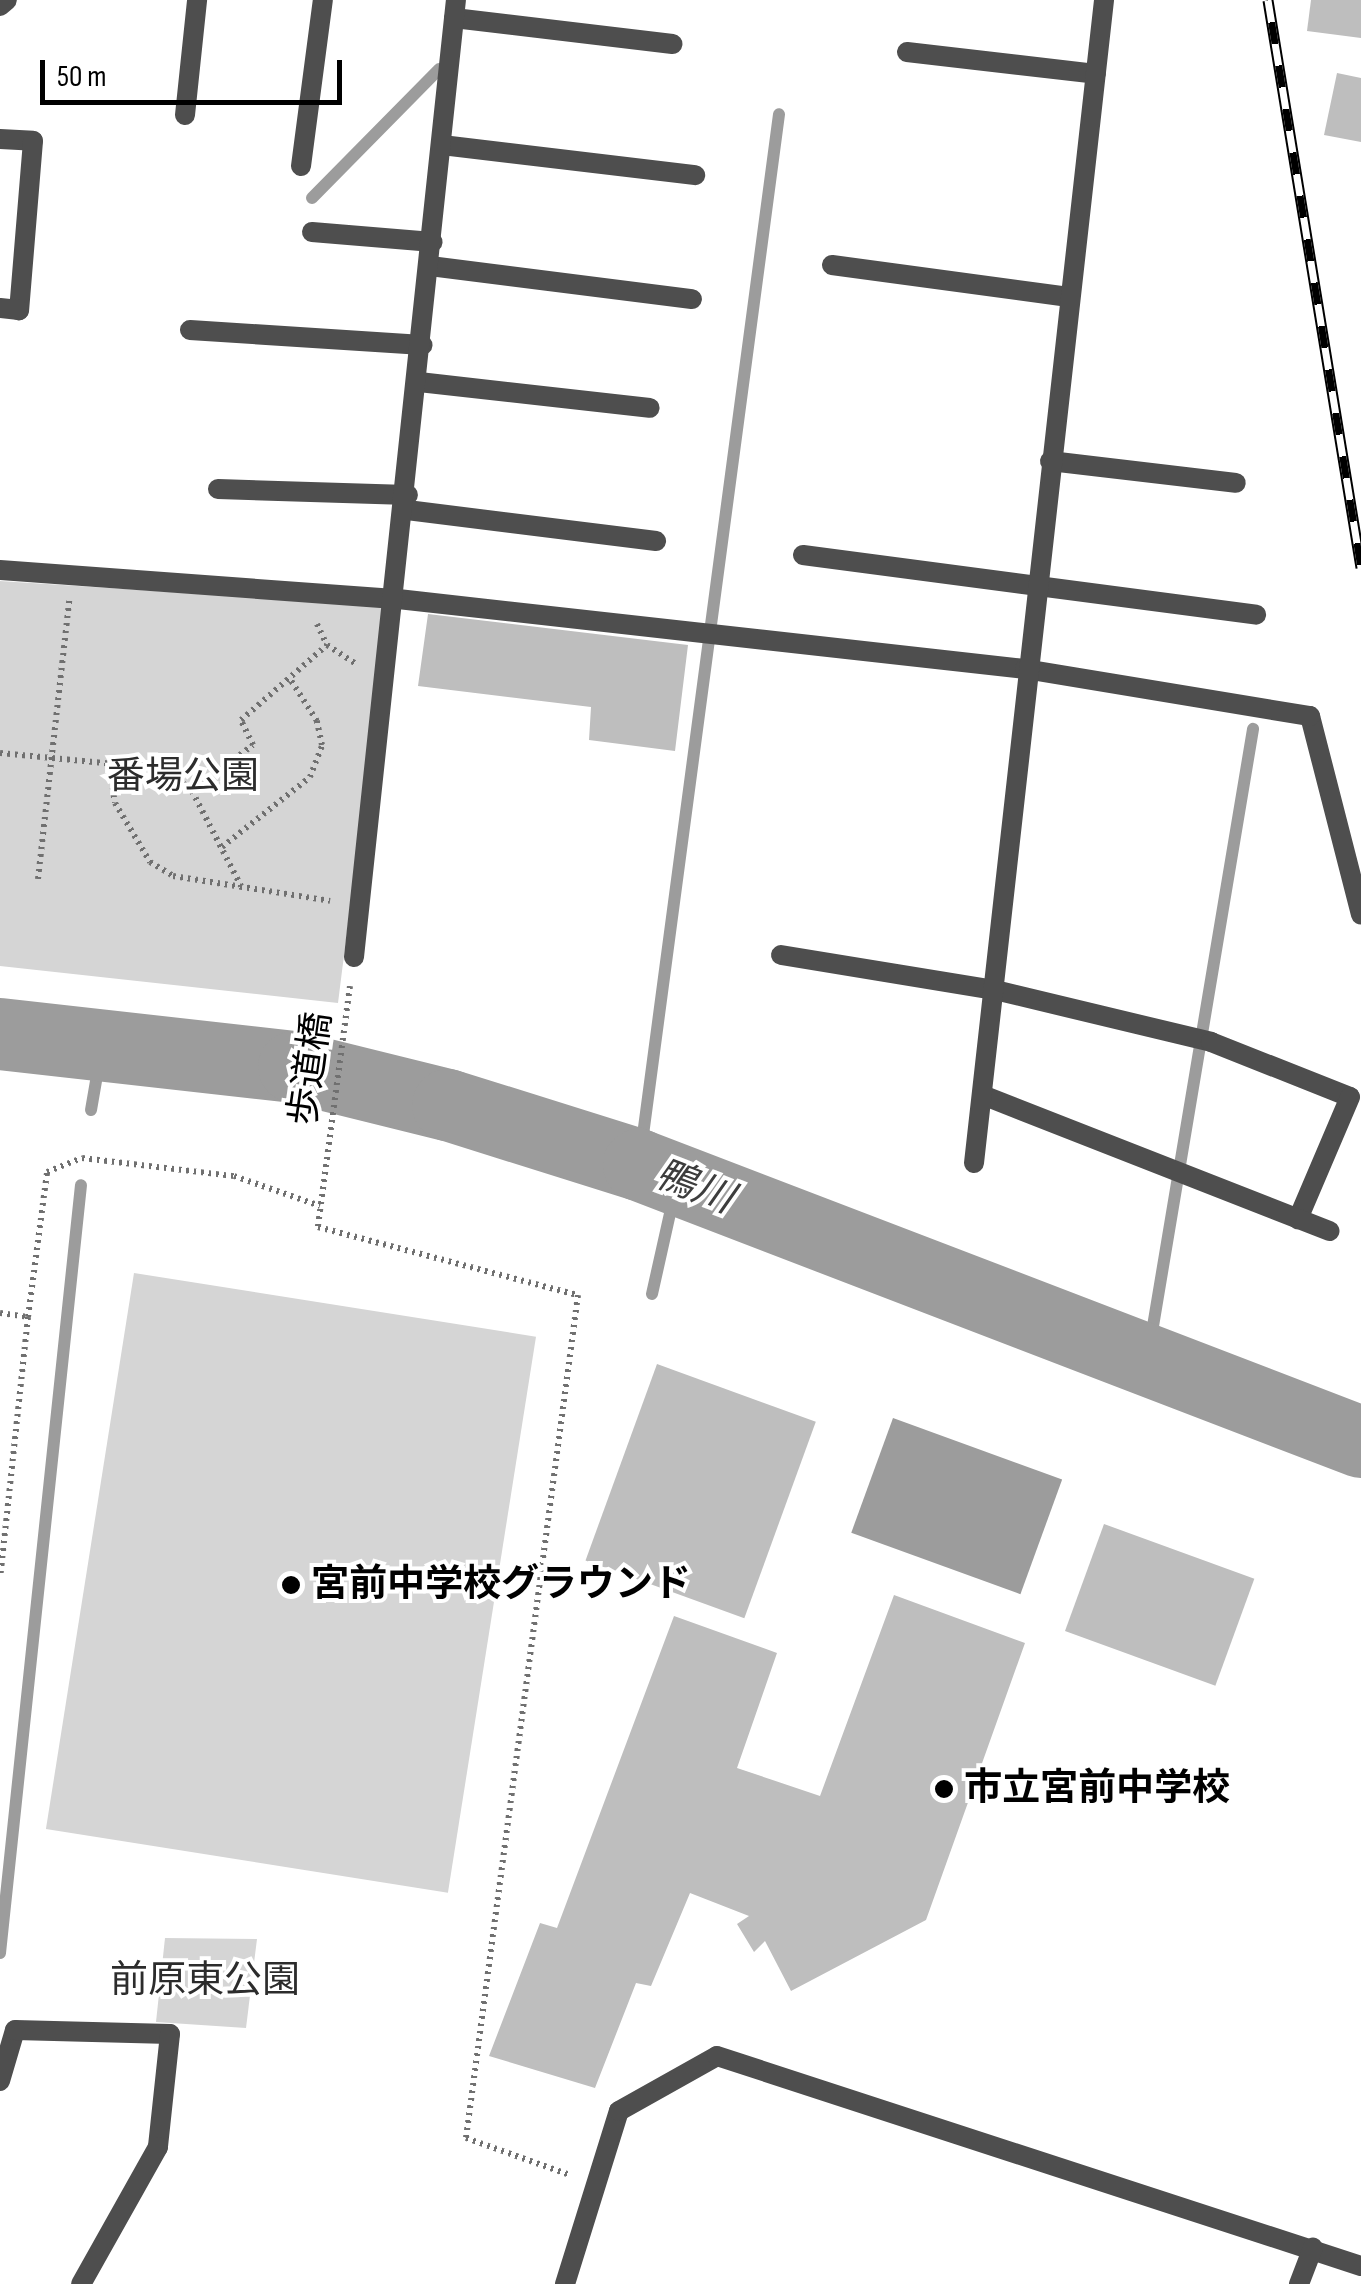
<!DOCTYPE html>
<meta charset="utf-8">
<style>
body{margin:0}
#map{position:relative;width:1361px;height:2284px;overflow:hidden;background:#fff;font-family:"Sofia Sans Condensed","Noto Sans JP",sans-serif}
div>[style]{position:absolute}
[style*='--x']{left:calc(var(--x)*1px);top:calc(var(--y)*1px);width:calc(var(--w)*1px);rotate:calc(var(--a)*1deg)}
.green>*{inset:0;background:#d5d5d5;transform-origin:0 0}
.water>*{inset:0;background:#9c9c9c;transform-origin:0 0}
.stream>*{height:12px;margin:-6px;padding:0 6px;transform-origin:6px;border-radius:6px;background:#9c9c9c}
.river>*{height:72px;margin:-36px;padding:0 36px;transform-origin:36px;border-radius:36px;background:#9c9c9c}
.building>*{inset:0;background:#bebebe;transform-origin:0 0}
.path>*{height:6px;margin-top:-3px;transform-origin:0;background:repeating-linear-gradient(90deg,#707070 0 2.5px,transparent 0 7.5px)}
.lane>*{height:20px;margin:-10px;padding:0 10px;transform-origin:10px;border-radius:10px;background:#4e4e4e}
.street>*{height:20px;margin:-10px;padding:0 10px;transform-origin:10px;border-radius:10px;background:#4e4e4e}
.rail>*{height:11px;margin-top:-5.5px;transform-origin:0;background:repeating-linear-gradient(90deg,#fff 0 22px,#000 0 44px);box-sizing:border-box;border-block:2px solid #000}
.dots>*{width:28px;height:28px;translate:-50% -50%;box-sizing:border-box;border:5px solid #fff;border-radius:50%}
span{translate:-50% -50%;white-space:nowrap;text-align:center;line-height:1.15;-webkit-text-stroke:8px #fff;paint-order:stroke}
.park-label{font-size:38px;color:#2c2c2c}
.street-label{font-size:38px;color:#000}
.poi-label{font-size:38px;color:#000;font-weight:700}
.left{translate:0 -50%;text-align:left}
.water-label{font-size:40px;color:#3d3d3d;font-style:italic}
.scale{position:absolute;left:40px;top:60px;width:302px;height:45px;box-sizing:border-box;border:5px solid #000;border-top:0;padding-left:12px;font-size:30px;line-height:35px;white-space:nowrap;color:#000;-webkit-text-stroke:8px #fff;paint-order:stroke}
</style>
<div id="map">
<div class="green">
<div style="clip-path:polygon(0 581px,388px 606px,338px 1003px,0 966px)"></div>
<div style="left:134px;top:1273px;width:407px;height:563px;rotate:9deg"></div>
<div style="clip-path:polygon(165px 1938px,257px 1939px,246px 2028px,156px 2022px)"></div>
</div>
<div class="water">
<div style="left:893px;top:1418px;width:180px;height:122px;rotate:20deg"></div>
</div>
<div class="stream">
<div style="--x:312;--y:198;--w:181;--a:-45.4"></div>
<div style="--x:91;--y:1110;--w:65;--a:-80.2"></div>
<div style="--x:639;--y:1165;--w:1060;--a:-82.41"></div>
<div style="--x:652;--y:1294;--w:115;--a:-77.4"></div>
<div style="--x:1147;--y:1362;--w:642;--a:-80.49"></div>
<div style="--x:0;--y:1953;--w:772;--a:-83.98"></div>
</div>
<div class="river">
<div style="--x:0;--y:1034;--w:296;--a:6.4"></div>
<div style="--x:294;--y:1067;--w:159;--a:13.9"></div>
<div style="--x:448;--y:1105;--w:200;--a:17.4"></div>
<div style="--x:639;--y:1165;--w:773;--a:20.99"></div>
</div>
<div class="building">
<div style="clip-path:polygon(1311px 0,1361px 0,1361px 38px,1307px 31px)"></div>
<div style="clip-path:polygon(1337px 73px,1361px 78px,1361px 142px,1324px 135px)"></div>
<div style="clip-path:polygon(428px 614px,688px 645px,675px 751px,589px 740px,591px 707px,418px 686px)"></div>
<div style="left:657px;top:1364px;width:169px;height:209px;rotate:20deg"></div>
<div style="left:1104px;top:1524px;width:160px;height:114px;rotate:20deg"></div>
<div style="clip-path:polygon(894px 1595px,1025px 1643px,926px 1920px,791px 1991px,765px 1941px,754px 1952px,737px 1924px,749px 1916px,690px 1893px,651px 1986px,636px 1983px,595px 2088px,489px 2056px,540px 1923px,557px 1928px,674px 1616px,777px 1653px,737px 1768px,820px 1796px)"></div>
</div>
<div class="path">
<div style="--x:317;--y:624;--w:23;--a:65"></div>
<div style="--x:0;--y:753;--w:167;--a:5.5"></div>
<div style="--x:166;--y:769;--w:34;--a:40"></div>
<div style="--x:192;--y:791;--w:76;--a:-37"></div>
<div style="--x:253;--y:745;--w:28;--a:-116"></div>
<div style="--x:241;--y:720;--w:114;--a:-41.1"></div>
<div style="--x:327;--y:645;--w:37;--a:33"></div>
<div style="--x:110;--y:765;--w:38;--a:83"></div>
<div style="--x:115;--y:803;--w:69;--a:59.3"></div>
<div style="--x:150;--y:862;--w:27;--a:31"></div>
<div style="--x:173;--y:876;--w:159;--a:9"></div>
<div style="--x:192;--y:791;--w:107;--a:62.7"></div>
<div style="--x:222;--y:847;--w:112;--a:-38.5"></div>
<div style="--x:310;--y:777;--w:34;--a:-69"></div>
<div style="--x:322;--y:745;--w:25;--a:-102"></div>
<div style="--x:317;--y:721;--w:50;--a:-122.7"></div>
<div style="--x:38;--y:879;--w:280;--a:-83.6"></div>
<div style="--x:350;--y:986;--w:243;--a:97.6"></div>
<div style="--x:318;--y:1227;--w:269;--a:14.7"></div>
<div style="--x:578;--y:1295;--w:850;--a:97.57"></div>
<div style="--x:466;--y:2138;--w:110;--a:19.6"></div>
<div style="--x:0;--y:1313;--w:28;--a:8"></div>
<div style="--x:28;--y:1317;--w:262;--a:96.1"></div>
<div style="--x:28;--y:1317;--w:146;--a:-82.5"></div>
<div style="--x:47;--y:1172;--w:38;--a:-22"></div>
<div style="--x:82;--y:1158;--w:153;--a:6.8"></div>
<div style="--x:234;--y:1176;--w:91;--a:19.2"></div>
</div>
<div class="lane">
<div style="--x:0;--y:6;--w:9;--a:-41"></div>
<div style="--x:454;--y:18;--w:220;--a:6.8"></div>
<div style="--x:907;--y:52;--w:190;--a:6.6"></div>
<div style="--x:185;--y:115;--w:116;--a:-84"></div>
<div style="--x:0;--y:139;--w:33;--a:3"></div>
<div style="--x:33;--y:141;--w:170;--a:94.7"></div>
<div style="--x:19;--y:310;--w:19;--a:-174"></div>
<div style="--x:442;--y:145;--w:255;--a:6.8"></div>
<div style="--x:301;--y:166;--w:167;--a:-82.5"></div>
<div style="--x:312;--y:232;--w:121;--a:4.7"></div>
<div style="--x:832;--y:265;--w:239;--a:7.7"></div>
<div style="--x:430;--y:266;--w:264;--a:7.2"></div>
<div style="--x:190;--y:330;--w:233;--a:3.7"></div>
<div style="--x:419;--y:382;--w:232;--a:6.4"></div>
<div style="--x:1050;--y:461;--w:187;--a:6.7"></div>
<div style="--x:218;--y:489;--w:190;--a:1.8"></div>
<div style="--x:407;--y:510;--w:251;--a:7.1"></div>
<div style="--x:803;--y:555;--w:457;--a:7.5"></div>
<div style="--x:1310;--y:716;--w:205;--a:75.6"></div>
<div style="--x:781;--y:955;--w:217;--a:9.3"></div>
<div style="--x:995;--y:990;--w:222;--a:13.5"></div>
<div style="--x:1211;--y:1042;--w:149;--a:21.6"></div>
<div style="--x:1350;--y:1097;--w:133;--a:113.1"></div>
<div style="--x:985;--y:1096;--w:370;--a:21.4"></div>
</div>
<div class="street">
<div style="--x:0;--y:570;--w:399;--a:4.2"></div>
<div style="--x:398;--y:599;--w:631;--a:6.37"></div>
<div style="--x:1025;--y:669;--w:289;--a:9.4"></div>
<div style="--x:354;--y:957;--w:962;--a:-83.92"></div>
<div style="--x:974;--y:1163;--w:1170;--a:-83.62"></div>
<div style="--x:0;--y:2081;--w:53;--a:-73.6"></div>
<div style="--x:15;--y:2030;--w:155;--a:1.5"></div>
<div style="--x:170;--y:2034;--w:114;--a:96.1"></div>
<div style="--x:158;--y:2147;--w:157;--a:119.3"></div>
<div style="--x:565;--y:2284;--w:181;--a:-72.7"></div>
<div style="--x:619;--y:2111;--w:112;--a:-29.3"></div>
<div style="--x:717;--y:2056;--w:677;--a:18.06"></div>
<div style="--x:1299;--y:2284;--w:39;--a:-69"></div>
</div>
<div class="rail">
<div style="--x:1268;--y:0;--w:575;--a:80.69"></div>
</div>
<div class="dots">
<div style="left:291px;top:1585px;background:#000"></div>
<div style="left:944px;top:1789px;background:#000"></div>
</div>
<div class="park-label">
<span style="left:183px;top:777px">番場公園</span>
<span style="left:205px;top:1981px">前原東公園</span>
</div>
<div class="street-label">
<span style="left:311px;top:1069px;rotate:-82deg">歩道橋</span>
</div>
<div class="poi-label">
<span class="left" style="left:311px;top:1585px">宮前中学校グラウンド</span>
<span class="left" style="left:964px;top:1789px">市立宮前中学校</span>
</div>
<div class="water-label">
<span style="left:694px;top:1187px;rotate:21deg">鴨川</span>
</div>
<div class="scale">50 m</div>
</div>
